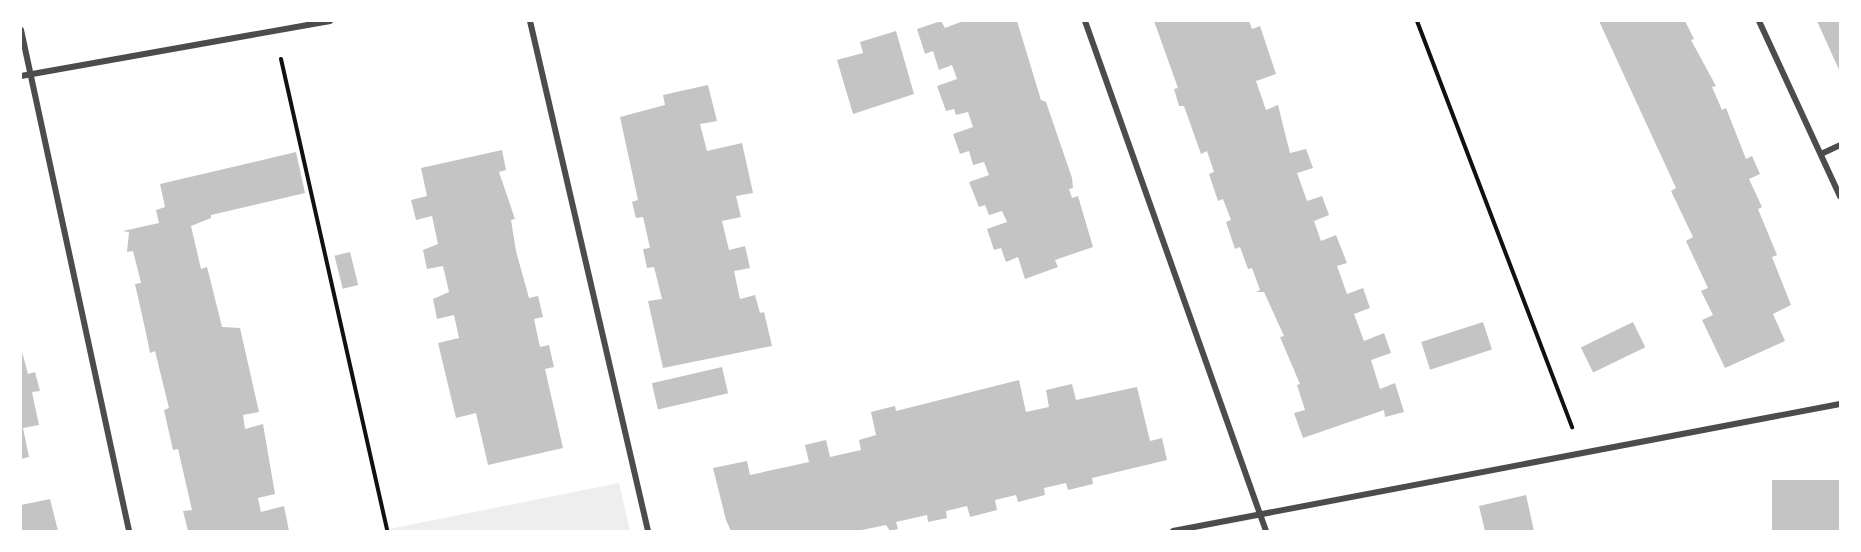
<!DOCTYPE html>
<style>
body{margin:0}
#map{position:relative;width:1861px;height:552px;overflow:hidden;background:#fff;font-family:Inter,sans-serif}
div>[style]{position:absolute}
[style*='--x']{left:calc(var(--x)*1px);top:calc(var(--y)*1px);width:calc(var(--w)*1px);rotate:calc(var(--a)*1deg)}
.green>*{inset:0;background:#eee}
.building>*{inset:0;background:#c4c4c4;transform-origin:0 0}
.path>*{height:4px;margin:-2px;padding:0 2px;transform-origin:2px;border-radius:2px;background:#111}
.minor>*{height:6px;margin:-3px;padding:0 3px;transform-origin:3px;border-radius:3px;background:#4c4c4c}
span{translate:-50% -50%;white-space:nowrap;text-align:center;line-height:1.15;-webkit-text-stroke:6px #fff;paint-order:stroke}
.frame{position:absolute;inset:0;border:22px solid #fff;pointer-events:none}
</style>
<div id="map">
<div class="green">
<div style="clip-path:polygon(619px 483px,630px 531px,379px 531px)"></div>
</div>
<div class="building">
<div style="clip-path:polygon(941px 21px,945px 28px,963px 21px,1017px 21px,1041px 100px,1046px 102px,1072px 178px,1073px 188px,1069px 189px,1072px 198px,1078px 196px,1093px 247px,1055px 260px,1058px 267px,1025px 279px,1018px 257px,1006px 262px,1001px 248px,994px 250px,987px 229px,1007px 222px,1002px 211px,989px 215px,985px 205px,979px 207px,969px 182px,989px 175px,984px 162px,973px 165px,969px 151px,960px 154px,953px 134px,973px 127px,968px 112px,956px 115px,954px 109px,946px 111px,937px 86px,957px 79px,952px 65px,939px 70px,933px 51px,925px 54px,917px 29px)"></div>
<div style="clip-path:polygon(1154px 21px,1249px 21px,1252px 29px,1260px 26px,1276px 74px,1256px 81px,1266px 110px,1278px 105px,1290px 153px,1306px 149px,1313px 168px,1297px 173px,1307px 201px,1322px 196px,1329px 215px,1314px 221px,1321px 241px,1336px 235px,1347px 263px,1337px 266px,1347px 294px,1363px 288px,1370px 308px,1354px 314px,1364px 341px,1384px 333px,1391px 353px,1371px 360px,1380px 389px,1395px 383px,1404px 412px,1385px 417px,1384px 410px,1303px 438px,1294px 413px,1305px 410px,1297px 385px,1300px 384px,1280px 337px,1284px 336px,1264px 292px,1256px 292px,1260px 290px,1252px 268px,1248px 269px,1240px 247px,1235px 249px,1226px 222px,1231px 220px,1223px 199px,1218px 201px,1209px 174px,1214px 172px,1207px 151px,1201px 154px,1184px 106px,1179px 106px,1174px 89px,1178px 88px)"></div>
<div style="clip-path:polygon(1599px 21px,1685px 21px,1694px 39px,1691px 40px,1716px 86px,1712px 87px,1722px 110px,1726px 108px,1746px 159px,1752px 156px,1760px 174px,1749px 179px,1762px 207px,1758px 209px,1777px 255px,1772px 257px,1791px 305px,1773px 314px,1785px 341px,1725px 368px,1702px 320px,1713px 315px,1701px 291px,1708px 288px,1686px 241px,1693px 237px,1671px 191px,1676px 188px)"></div>
<div style="clip-path:polygon(1817px 21px,1840px 21px,1840px 72px)"></div>
<div style="clip-path:polygon(896px 31px,914px 94px,853px 114px,837px 60px,863px 53px,860px 42px)"></div>
<div style="clip-path:polygon(708px 85px,717px 121px,700px 124px,707px 151px,742px 143px,753px 193px,736px 196px,741px 217px,722px 221px,729px 250px,745px 246px,750px 268px,734px 271px,740px 299px,755px 295px,760px 313px,764px 312px,772px 346px,663px 368px,648px 301px,662px 299px,654px 267px,647px 268px,643px 249px,650px 248px,643px 217px,636px 218px,632px 202px,638px 200px,620px 117px,665px 105px,663px 95px)"></div>
<div style="clip-path:polygon(502px 150px,506px 170px,499px 172px,515px 219px,511px 220px,516px 251px,529px 298px,538px 296px,543px 317px,534px 319px,540px 347px,549px 345px,554px 367px,545px 369px,563px 448px,488px 465px,476px 413px,456px 418px,438px 343px,459px 338px,454px 315px,437px 319px,433px 299px,449px 292px,443px 266px,427px 269px,423px 250px,438px 244px,432px 216px,416px 220px,411px 200px,427px 196px,421px 168px)"></div>
<div style="clip-path:polygon(296px 152px,305px 193px,211px 215px,211px 218px,191px 226px,201px 269px,207px 267px,222px 327px,240px 328px,259px 412px,243px 415px,245px 429px,263px 424px,275px 494px,258px 498px,261px 512px,284px 506px,289px 531px,188px 531px,183px 511px,192px 510px,178px 449px,173px 450px,164px 410px,169px 408px,155px 351px,150px 353px,146px 333px,135px 284px,141px 283px,133px 251px,127px 252px,129px 232px,123px 231px,159px 223px,156px 210px,165px 207px,160px 184px)"></div>
<div style="left:350px;top:252px;width:34px;height:16px;rotate:76deg"></div>
<div style="left:1483px;top:322px;width:29px;height:65px;rotate:72deg"></div>
<div style="left:1633px;top:322px;width:28px;height:58px;rotate:64deg"></div>
<div style="clip-path:polygon(21px 348px,28px 374px,35px 372px,40px 391px,32px 392px,39px 425px,23px 428px,29px 457px,21px 459px)"></div>
<div style="left:722px;top:367px;width:27px;height:72px;rotate:77deg"></div>
<div style="clip-path:polygon(1019px 380px,1026px 412px,1049px 407px,1046px 390px,1072px 384px,1076px 400px,1137px 387px,1150px 441px,1162px 438px,1167px 460px,1092px 478px,1093px 484px,1068px 490px,1066px 483px,1044px 488px,1045px 495px,1018px 502px,1016px 495px,995px 500px,997px 510px,970px 517px,967px 506px,946px 511px,947px 518px,928px 522px,927px 515px,896px 522px,898px 529px,890px 531px,886px 525px,857px 531px,731px 531px,726px 520px,713px 468px,747px 461px,750px 475px,809px 462px,805px 445px,826px 440px,830px 457px,861px 450px,859px 440px,876px 435px,871px 412px,895px 406px,896px 411px)"></div>
<div style="left:1840px;top:480px;width:51px;height:68px;rotate:90deg"></div>
<div style="clip-path:polygon(1526px 495px,1534px 531px,1485px 531px,1479px 506px)"></div>
<div style="clip-path:polygon(50px 499px,58px 531px,21px 531px,21px 505px)"></div>
</div>
<div class="path">
<div style="--x:1417;--y:21;--w:435;--a:69.1"></div>
<div style="--x:281;--y:59;--w:484;--a:77.3"></div>
</div>
<div class="minor">
<div style="--x:530;--y:21;--w:523;--a:76.97"></div>
<div style="--x:1085;--y:21;--w:541;--a:70.46"></div>
<div style="--x:1759;--y:21;--w:193;--a:65.2"></div>
<div style="--x:21;--y:30;--w:513;--a:77.83"></div>
<div style="--x:21;--y:76;--w:314;--a:-10.1"></div>
<div style="--x:1821;--y:154;--w:21;--a:-25"></div>
<div style="--x:1173;--y:531;--w:679;--a:-10.78"></div>
</div>
<div class="frame"></div>
</div>
